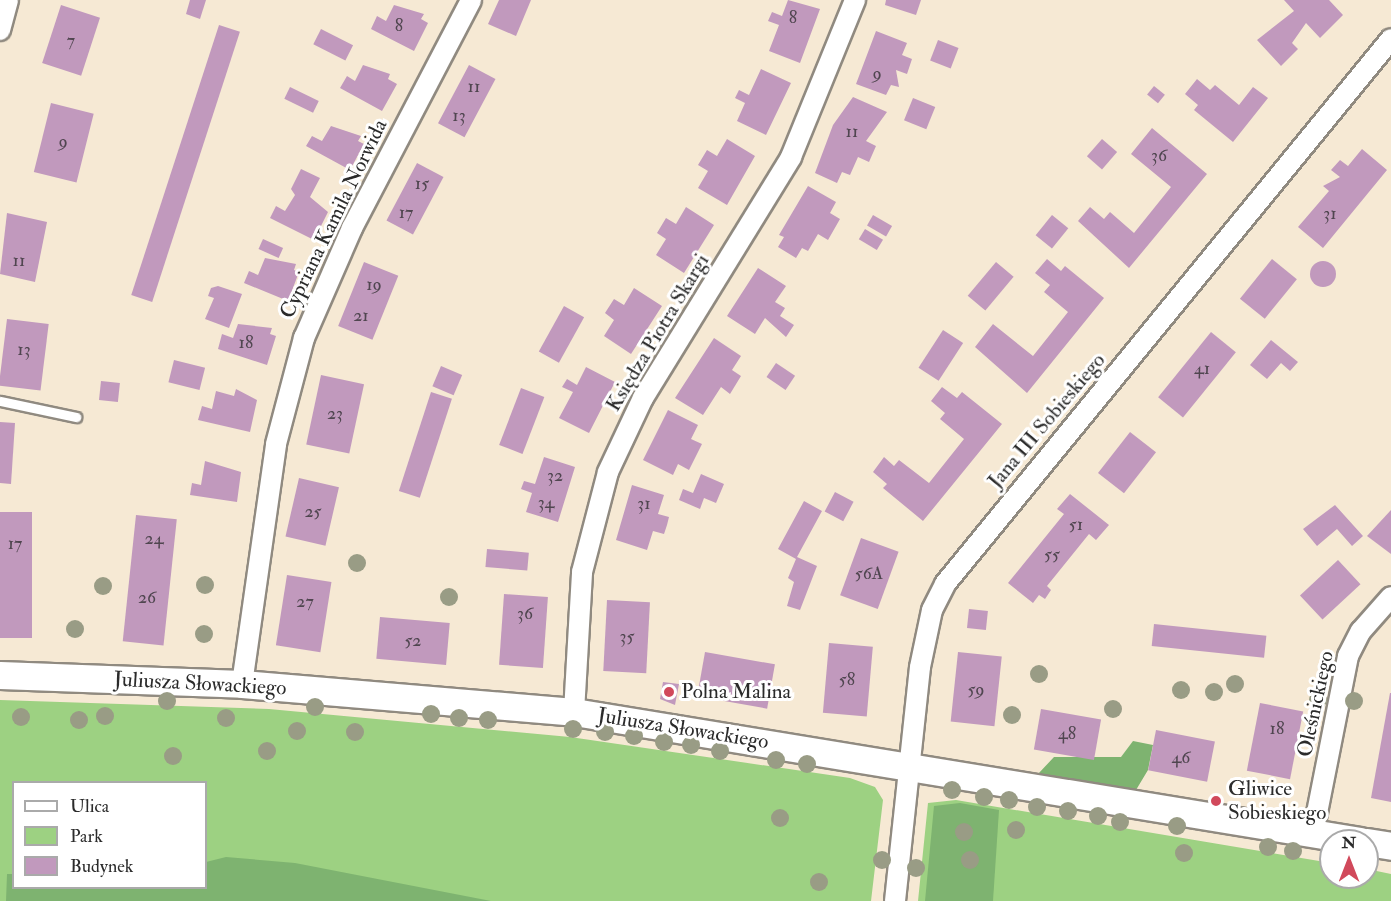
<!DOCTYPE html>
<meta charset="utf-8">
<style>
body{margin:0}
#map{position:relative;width:1391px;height:901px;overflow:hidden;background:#f6e9d4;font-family:"IM FELL Double Pica",serif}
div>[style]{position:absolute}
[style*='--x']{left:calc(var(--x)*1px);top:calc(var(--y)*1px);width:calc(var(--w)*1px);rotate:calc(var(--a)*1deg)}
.green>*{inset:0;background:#9dd182}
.forest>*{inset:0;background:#7eb370}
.building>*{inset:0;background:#c199bd;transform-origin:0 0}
.round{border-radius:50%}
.roads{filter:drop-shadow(2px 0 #908a80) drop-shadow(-2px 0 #908a80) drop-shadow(0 2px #908a80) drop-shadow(0 -2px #908a80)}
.service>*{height:9px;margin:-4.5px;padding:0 4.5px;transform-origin:4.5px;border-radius:4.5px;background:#fff}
.minor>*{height:20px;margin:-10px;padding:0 10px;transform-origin:10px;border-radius:10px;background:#fff}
.secondary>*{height:27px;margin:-13.5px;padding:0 13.5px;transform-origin:13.5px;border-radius:13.5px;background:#fff}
.trees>*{width:18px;height:18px;margin:-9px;border-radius:50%;background:#999c85}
.dots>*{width:16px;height:16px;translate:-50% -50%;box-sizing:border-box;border:3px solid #fff;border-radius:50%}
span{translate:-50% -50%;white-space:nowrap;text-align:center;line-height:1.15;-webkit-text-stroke:6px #fff;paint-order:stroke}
.number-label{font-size:18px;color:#504650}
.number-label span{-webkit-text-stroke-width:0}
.street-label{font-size:21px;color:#2b2b2b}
.poi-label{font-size:21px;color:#2b2b2b}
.left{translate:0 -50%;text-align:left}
.legend{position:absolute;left:12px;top:781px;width:195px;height:108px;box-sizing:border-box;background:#fff;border:2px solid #aaa;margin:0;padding:8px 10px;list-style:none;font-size:18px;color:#2b2b2b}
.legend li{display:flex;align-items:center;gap:12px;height:30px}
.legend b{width:30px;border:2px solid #aaa}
.north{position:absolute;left:1319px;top:829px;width:60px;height:60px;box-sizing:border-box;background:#fff;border:2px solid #aaa;border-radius:50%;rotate:0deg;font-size:16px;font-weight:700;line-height:24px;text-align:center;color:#2b2b2b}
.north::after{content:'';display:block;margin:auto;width:21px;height:27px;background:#d1495b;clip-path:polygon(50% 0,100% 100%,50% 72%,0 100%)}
</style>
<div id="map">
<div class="green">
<div style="clip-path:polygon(evenodd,0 700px,269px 709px,570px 737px,850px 778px,875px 787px,883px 800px,871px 901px,0 901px,0 700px,14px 782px,206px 782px,206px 888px,14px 888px,14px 782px)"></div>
<div style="clip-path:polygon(956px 800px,1331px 863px,1331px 877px,1367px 877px,1367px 869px,1391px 874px,1391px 901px,918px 901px,928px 803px)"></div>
</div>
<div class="forest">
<div style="clip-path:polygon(1133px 741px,1153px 745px,1148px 770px,1136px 790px,1038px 774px,1054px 757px,1121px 757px)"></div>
<div style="clip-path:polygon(960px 803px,999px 810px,993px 901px,925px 901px,934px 806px)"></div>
<div style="clip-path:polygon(226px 857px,295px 863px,491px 901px,6px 901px,7px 874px,13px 874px,14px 888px,206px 888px,206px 862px)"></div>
</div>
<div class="building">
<div style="clip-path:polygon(190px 0,206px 0,200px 19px,186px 14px)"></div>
<div style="clip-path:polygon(499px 0,531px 0,516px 36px,488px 24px)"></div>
<div style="clip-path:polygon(788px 0,820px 9px,800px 63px,769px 51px,779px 25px,768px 21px,772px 12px,782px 16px)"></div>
<div style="clip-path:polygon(886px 0,921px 0,916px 15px,885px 5px)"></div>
<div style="clip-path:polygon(1284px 0,1329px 0,1343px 15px,1320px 38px,1306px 23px,1292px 43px,1298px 49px,1281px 66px,1257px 40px,1294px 11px)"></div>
<div style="left:61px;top:5px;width:41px;height:61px;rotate:18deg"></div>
<div style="clip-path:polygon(394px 5px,424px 14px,421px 19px,428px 23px,414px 51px,371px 29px,377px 16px,386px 21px)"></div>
<div style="left:219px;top:25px;width:22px;height:284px;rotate:18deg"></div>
<div style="left:321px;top:29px;width:36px;height:17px;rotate:27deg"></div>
<div style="clip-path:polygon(876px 31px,907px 43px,902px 55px,912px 59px,907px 74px,896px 70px,899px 87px,891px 85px,886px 95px,856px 84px)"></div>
<div style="left:938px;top:40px;width:22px;height:22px;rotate:21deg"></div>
<div style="clip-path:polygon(363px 65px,390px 74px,388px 79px,397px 84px,382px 111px,340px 88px,347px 76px,355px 81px)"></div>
<div style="left:469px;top:65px;width:30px;height:66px;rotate:28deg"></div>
<div style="clip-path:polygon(761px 69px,791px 83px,766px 135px,737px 121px,745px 103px,735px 98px,739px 90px,749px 95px)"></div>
<div style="clip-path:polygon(1197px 79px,1210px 90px,1215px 85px,1239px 105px,1253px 87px,1268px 98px,1233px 142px,1194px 110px,1198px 105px,1185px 94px)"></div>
<div style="left:1154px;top:86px;width:14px;height:11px;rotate:39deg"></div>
<div style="left:290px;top:87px;width:32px;height:13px;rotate:26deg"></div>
<div style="clip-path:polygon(853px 97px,887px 112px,866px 141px,876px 146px,869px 162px,858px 157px,850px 175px,842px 172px,837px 183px,815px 173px,833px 125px)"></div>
<div style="left:913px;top:98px;width:24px;height:24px;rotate:22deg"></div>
<div style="left:51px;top:103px;width:44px;height:71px;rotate:14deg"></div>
<div style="clip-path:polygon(331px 126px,361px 136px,358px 141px,364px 144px,350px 170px,306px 146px,312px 136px,322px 141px)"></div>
<div style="clip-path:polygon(1152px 128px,1207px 174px,1129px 268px,1078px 221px,1090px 207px,1104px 219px,1110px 212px,1134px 233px,1171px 187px,1131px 154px)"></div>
<div style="clip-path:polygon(727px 139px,755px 156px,727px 205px,698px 188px,708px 171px,698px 165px,707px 150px,717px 156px)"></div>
<div style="left:1102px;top:139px;width:20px;height:23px;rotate:41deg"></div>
<div style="clip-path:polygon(1362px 149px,1387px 170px,1323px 248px,1298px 227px,1329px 191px,1323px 186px,1340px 177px,1331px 170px,1340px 160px,1348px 166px)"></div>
<div style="left:417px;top:163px;width:30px;height:65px;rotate:28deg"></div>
<div style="clip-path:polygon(301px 169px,320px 178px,310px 197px,328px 212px,314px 240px,270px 218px,276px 206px,285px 211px,295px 195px,291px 189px)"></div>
<div style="clip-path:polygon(808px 186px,836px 202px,830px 213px,840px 219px,828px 240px,818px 234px,808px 251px,802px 248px,796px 258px,778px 247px,784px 237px,779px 235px)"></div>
<div style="clip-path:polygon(686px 207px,714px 225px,684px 273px,656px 255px,666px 239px,657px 233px,666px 218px,676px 224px)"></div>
<div style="clip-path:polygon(7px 213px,47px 222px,35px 282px,0 274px)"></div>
<div style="left:873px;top:215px;width:22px;height:12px;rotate:30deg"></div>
<div style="left:1052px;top:215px;width:21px;height:26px;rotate:39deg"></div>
<div style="left:865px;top:229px;width:21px;height:12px;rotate:31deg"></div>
<div style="left:263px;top:239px;width:22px;height:11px;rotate:24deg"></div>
<div style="clip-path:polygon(265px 258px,296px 264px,294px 270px,299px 272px,288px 301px,244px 283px,249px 271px,258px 275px)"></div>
<div style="clip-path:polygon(1047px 259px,1061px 271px,1065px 266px,1104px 298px,1027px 393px,975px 347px,993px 324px,1033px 356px,1068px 312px,1044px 292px,1050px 285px,1035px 273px)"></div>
<div style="left:1272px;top:259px;width:32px;height:51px;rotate:39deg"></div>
<div class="round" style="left:1310px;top:261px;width:26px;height:26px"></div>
<div style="left:364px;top:262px;width:37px;height:69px;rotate:22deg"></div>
<div style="left:996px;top:262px;width:23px;height:44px;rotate:40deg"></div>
<div style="clip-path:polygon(758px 268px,786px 286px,775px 302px,785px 308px,780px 316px,794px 325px,786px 337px,765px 318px,755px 334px,727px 316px)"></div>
<div style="clip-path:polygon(218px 286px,242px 294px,229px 328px,205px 319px,214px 298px,208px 296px,211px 288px)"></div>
<div style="clip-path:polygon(634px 288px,662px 306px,631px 354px,604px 336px,614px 320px,605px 313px,614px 299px,624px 305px)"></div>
<div style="left:564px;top:306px;width:23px;height:52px;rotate:29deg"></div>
<div style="left:7px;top:319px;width:42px;height:67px;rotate:7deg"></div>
<div style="clip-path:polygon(238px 324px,272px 328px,270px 334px,276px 336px,267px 365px,218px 349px,222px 334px,233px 338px)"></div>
<div style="left:943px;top:330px;width:24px;height:45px;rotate:33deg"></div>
<div style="left:1211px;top:332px;width:32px;height:84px;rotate:39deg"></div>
<div style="clip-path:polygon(714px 338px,741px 356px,732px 370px,741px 376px,730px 394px,721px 387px,703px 415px,675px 398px)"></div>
<div style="clip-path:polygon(1271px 340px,1298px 362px,1290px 371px,1281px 363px,1267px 379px,1250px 365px)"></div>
<div style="left:174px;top:360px;width:32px;height:23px;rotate:14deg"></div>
<div style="left:776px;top:363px;width:23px;height:17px;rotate:34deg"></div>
<div style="left:441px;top:366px;width:23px;height:22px;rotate:23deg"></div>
<div style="clip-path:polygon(586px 367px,615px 382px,589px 433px,559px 418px,573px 392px,562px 387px,567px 379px,577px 385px)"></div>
<div style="left:321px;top:375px;width:44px;height:71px;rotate:12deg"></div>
<div style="left:101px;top:381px;width:19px;height:19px;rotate:6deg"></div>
<div style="clip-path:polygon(942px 387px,957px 398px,962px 392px,1002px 424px,923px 521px,883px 488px,887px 484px,873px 472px,884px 457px,894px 466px,899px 460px,929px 483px,964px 439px,940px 419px,945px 413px,931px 401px)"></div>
<div style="left:521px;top:388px;width:25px;height:61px;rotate:21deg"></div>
<div style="clip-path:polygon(236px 389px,257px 400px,250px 432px,198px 420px,202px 406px,212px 409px,216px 391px,234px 396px)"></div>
<div style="left:431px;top:392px;width:22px;height:104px;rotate:18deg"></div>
<div style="clip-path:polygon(668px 410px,698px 425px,691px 439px,702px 444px,689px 470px,678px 464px,673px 475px,643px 460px)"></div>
<div style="clip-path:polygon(0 422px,15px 423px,11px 484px,0 483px)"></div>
<div style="left:1130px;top:432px;width:33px;height:52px;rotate:38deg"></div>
<div style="clip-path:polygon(544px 457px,575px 467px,558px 522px,526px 512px,532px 493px,521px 489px,524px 481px,535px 484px)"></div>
<div style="clip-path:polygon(205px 461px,241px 472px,237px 502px,190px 495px,192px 483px,201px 485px)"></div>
<div style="clip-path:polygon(701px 474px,724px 484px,716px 503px,704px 498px,700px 509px,679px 500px,683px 489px,693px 493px)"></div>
<div style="left:299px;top:478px;width:41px;height:60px;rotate:13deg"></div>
<div style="clip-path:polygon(632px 485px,664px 495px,658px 514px,669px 517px,667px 525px,664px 534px,653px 531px,647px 550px,616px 540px)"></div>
<div style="left:835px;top:492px;width:21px;height:22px;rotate:28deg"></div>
<div style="clip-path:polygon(1070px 494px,1109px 525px,1096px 540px,1089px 534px,1047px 586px,1051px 590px,1045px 599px,1039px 595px,1033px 603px,1008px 583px,1064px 514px,1057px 509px)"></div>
<div style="clip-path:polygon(804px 501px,822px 511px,797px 557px,817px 566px,800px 610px,787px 606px,794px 582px,788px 578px,796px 559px,778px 549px)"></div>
<div style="clip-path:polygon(1335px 505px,1363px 536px,1352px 546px,1337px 529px,1317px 546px,1303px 529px)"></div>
<div style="clip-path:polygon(1391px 510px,1391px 554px,1367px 536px)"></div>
<div style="left:0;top:512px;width:32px;height:126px"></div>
<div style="left:136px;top:515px;width:41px;height:127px;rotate:6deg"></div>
<div style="left:861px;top:538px;width:40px;height:61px;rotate:20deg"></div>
<div style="left:487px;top:549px;width:42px;height:18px;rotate:5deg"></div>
<div style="left:1338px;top:560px;width:33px;height:52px;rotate:47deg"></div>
<div style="left:287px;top:575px;width:45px;height:71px;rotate:9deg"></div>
<div style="left:504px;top:594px;width:44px;height:71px;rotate:4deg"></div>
<div style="left:607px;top:600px;width:43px;height:71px;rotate:3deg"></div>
<div style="left:969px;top:609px;width:19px;height:19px;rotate:6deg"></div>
<div style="left:380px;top:617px;width:70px;height:42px;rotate:5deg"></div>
<div style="left:1154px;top:624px;width:113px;height:22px;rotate:6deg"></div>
<div style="left:829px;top:643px;width:44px;height:70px;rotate:5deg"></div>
<div style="left:705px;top:652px;width:71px;height:45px;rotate:10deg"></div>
<div style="left:958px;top:652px;width:44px;height:70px;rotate:6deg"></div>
<div style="clip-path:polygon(663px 682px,679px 684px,675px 705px,660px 699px)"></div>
<div style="clip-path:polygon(1390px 693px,1391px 693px,1391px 802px,1371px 798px)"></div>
<div style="left:1260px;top:703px;width:44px;height:69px;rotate:11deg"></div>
<div style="left:1041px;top:709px;width:61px;height:41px;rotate:10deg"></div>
<div style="left:1156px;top:730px;width:60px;height:41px;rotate:11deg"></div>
</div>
<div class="roads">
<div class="service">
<div style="--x:0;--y:401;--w:78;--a:11.9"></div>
</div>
<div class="minor">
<div style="--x:0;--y:30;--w:31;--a:-75"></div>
<div style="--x:242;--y:684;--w:242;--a:-81.9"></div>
<div style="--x:276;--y:444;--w:110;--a:-75.2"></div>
<div style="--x:304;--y:338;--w:120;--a:-66.4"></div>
<div style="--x:352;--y:228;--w:257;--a:-62.4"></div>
<div style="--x:574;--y:712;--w:140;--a:-86.7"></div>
<div style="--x:582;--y:572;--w:103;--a:-75.4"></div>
<div style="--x:608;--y:472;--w:82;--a:-64.7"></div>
<div style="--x:643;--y:398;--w:283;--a:-58.4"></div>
<div style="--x:791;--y:157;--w:170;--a:-67.8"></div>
<div style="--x:1313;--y:833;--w:180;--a:-78.8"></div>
<div style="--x:1348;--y:656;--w:28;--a:-63"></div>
<div style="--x:1361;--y:631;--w:45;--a:-48.6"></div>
<div style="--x:895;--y:901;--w:235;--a:-83.9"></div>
<div style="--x:920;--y:667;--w:58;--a:-78.1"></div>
<div style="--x:932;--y:610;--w:29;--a:-63"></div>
<div style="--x:945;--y:584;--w:704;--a:-50.7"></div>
</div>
<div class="secondary">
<div style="--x:0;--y:675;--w:242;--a:2.1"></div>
<div style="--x:242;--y:684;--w:333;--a:4.8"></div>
<div style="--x:574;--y:712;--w:797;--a:9.32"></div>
<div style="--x:1367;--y:842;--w:24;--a:9"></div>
</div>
</div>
<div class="trees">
<div style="left:357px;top:563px"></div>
<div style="left:205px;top:585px"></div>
<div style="left:103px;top:586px"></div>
<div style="left:449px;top:597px"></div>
<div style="left:75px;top:629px"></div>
<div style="left:204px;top:634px"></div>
<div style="left:1039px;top:674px"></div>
<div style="left:1235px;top:684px"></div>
<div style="left:1181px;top:690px"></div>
<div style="left:1214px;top:692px"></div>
<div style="left:1318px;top:700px"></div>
<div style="left:167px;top:701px"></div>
<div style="left:1354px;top:701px"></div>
<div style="left:315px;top:707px"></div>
<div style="left:1113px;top:709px"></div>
<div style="left:431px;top:714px"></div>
<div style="left:1012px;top:715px"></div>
<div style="left:105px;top:716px"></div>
<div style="left:21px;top:717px"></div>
<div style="left:226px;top:718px"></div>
<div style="left:459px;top:718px"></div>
<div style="left:79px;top:720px"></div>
<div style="left:488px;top:720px"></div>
<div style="left:573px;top:729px"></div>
<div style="left:297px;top:731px"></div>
<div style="left:355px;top:732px"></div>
<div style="left:605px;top:732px"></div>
<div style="left:634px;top:736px"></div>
<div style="left:664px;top:742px"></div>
<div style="left:691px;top:745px"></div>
<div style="left:267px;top:751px"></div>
<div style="left:720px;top:751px"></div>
<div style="left:173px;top:756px"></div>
<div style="left:776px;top:760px"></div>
<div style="left:807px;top:764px"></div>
<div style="left:952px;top:790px"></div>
<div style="left:984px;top:797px"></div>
<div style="left:1009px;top:800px"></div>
<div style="left:1037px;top:807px"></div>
<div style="left:1068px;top:811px"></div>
<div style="left:1098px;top:816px"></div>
<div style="left:780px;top:818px"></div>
<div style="left:1120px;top:822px"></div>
<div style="left:1177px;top:826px"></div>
<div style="left:1016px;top:830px"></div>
<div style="left:964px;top:832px"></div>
<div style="left:1268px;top:847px"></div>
<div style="left:1293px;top:851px"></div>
<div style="left:1184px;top:853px"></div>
<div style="left:882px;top:860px"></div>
<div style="left:970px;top:860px"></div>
<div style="left:916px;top:868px"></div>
<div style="left:819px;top:882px"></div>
</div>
<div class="dots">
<div style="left:669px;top:692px;background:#d1495b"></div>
<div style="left:1216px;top:801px;background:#d1495b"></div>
</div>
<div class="number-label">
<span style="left:793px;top:18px">8</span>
<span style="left:399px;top:26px">8</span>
<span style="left:71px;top:41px">7</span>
<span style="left:877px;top:74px">9</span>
<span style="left:474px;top:87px">11</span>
<span style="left:459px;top:116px">13</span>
<span style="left:852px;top:132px">11</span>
<span style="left:63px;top:142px">9</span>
<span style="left:1159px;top:156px">36</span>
<span style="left:422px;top:184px">15</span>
<span style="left:406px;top:213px">17</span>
<span style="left:1330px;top:214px">31</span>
<span style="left:19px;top:261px">11</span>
<span style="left:374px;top:285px">19</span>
<span style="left:361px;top:316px">21</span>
<span style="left:246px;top:343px">18</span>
<span style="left:24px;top:350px">13</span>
<span style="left:1202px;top:369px">41</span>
<span style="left:335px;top:414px">23</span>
<span style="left:555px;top:476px">32</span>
<span style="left:546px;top:503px">34</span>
<span style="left:644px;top:504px">31</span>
<span style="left:313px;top:512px">25</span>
<span style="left:1076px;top:525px">51</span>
<span style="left:154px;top:539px">24</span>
<span style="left:15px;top:544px">17</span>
<span style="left:1052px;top:555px">55</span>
<span style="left:869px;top:574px">56A</span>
<span style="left:147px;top:598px">26</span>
<span style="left:305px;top:602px">27</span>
<span style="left:525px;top:614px">36</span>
<span style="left:627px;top:637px">35</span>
<span style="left:413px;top:641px">52</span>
<span style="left:847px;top:680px">58</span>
<span style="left:976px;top:690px">59</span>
<span style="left:1277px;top:729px">18</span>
<span style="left:1067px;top:734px">48</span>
<span style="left:1181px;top:758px">46</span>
</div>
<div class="street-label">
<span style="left:334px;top:219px;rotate:-64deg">Cypriana Kamila Norwida</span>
<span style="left:658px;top:333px;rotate:-59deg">Księdza Piotra Skargi</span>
<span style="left:1047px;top:421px;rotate:-50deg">Jana III Sobieskiego</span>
<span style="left:200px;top:684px;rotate:3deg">Juliusza Słowackiego</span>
<span style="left:1316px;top:704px;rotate:-78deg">Oleśnickiego</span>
<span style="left:683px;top:729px;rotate:9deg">Juliusza Słowackiego</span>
</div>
<div class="poi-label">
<span class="left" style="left:681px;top:692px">Polna Malina</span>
<span class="left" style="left:1228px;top:801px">Gliwice<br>Sobieskiego</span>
</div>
<ul class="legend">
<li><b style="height:8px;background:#fff"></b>Ulica</li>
<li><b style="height:16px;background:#9dd182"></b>Park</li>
<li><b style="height:16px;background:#c199bd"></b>Budynek</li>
</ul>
<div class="north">N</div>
</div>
